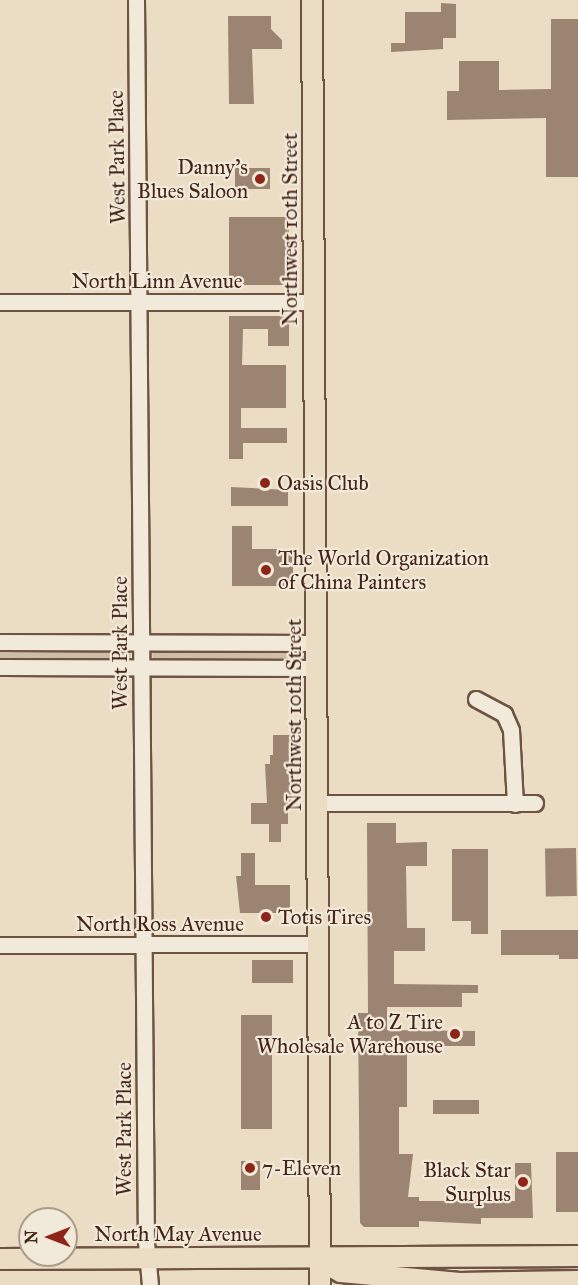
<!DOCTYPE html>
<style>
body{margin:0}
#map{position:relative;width:578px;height:1285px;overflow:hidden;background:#eaddc4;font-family:"IM FELL Great Primer",serif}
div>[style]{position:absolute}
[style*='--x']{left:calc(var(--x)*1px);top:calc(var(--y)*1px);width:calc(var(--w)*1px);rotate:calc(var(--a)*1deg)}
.green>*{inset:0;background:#cebda7}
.building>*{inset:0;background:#9b8471;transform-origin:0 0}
.roads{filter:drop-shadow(2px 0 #6e5242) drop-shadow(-2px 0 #6e5242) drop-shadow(0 2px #6e5242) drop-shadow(0 -2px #6e5242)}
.minor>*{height:15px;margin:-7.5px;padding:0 7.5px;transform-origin:7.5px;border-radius:7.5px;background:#f1e9d9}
.major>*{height:20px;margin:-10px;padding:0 10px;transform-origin:10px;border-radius:10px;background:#eaddc4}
.dots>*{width:16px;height:16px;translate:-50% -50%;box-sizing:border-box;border:3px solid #f1e9d9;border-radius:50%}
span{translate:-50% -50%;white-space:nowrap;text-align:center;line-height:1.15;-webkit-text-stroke:4.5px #f1e9d9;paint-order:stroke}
.street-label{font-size:21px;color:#452317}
.poi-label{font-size:21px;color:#452317}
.right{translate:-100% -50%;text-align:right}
.left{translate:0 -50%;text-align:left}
.north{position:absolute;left:18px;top:1207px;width:60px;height:60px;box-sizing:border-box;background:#f1e9d9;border:2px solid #ac9a8b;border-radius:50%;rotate:270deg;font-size:16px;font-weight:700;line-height:24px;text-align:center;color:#452317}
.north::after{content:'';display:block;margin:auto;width:21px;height:27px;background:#8f2418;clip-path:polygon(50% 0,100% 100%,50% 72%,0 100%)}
</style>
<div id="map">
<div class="green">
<div style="clip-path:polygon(0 648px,129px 649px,131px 655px,129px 661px,0 661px)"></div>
<div style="clip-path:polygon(300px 649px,304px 657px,301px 661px,154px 661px,152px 655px,154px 650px)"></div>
<div style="clip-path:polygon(578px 1263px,578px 1274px,505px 1273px,501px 1270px,511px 1264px)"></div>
</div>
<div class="building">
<div style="clip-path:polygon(441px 3px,456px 4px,456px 38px,443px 38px,443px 49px,391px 52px,391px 43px,405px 43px,405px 12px,441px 12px)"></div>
<div style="clip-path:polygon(228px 16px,271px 16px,271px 29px,282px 40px,282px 49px,252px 49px,254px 104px,229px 104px)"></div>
<div style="clip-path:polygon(551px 19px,578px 19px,578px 177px,546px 177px,546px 118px,447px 120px,447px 91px,459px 91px,459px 61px,499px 61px,499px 90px,551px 89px)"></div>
<div style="left:235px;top:168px;width:35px;height:21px"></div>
<div style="left:229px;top:217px;width:60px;height:68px"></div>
<div style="clip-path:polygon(229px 316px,289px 316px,289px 346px,268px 346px,268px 329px,243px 329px,242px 365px,286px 365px,286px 408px,241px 408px,241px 428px,287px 428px,287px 443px,243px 443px,243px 459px,229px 459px)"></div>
<div style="clip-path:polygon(231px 487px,288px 490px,288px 506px,231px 506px)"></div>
<div style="clip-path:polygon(232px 526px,252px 526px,252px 549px,293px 549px,293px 586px,232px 586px)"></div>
<div style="clip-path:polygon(273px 735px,291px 735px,292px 802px,288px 802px,288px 824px,281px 824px,281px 842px,269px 842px,269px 824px,251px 824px,251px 803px,267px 803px,265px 764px,270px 764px,270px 755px,273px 755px)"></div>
<div style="clip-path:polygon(367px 823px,396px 823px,396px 843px,427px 842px,427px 866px,406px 866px,407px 928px,425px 928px,425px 951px,394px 951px,394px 984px,478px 985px,478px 993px,462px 993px,462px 1007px,387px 1007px,387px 1030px,475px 1031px,475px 1046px,416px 1046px,416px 1050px,407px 1050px,407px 1107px,399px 1107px,399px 1154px,413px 1154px,408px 1197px,419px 1197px,419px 1201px,515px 1201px,515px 1163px,531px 1163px,533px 1218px,481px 1218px,481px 1224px,419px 1221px,419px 1227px,364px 1227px,360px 1223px,358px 1013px,368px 1013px)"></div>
<div style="left:576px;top:848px;width:48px;height:31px;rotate:89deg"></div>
<div style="clip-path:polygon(452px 849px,488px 849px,488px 934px,471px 934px,471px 921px,452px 921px)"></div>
<div style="clip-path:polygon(241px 853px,255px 853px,255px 885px,290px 885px,290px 913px,240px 913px,236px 876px,241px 876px)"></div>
<div style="clip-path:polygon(501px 930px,578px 930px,578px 959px,559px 959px,559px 955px,501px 955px)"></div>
<div style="left:252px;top:960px;width:41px;height:23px"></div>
<div style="left:241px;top:1015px;width:31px;height:114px"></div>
<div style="left:433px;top:1100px;width:46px;height:14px"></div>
<div style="left:556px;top:1152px;width:22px;height:60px"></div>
<div style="left:241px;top:1161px;width:19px;height:29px"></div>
</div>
<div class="roads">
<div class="minor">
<div style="--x:136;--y:0;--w:1242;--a:89.54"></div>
<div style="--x:146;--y:1242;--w:43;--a:84.7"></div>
<div style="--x:0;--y:302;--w:315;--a:0"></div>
<div style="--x:0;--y:642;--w:317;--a:0.2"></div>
<div style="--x:0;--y:667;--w:317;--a:0.2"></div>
<div style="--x:476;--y:699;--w:32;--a:28"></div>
<div style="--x:504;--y:714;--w:17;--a:66"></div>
<div style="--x:511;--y:730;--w:74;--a:86.9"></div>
<div style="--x:318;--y:803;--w:217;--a:0"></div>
<div style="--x:0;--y:945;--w:319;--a:-0.2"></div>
</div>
<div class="major">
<div style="--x:312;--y:0;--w:1285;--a:89.64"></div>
<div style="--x:0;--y:1259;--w:578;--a:-0.3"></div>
<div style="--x:320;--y:1260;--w:24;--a:30"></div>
<div style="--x:341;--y:1272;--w:119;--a:5.3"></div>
<div style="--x:459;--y:1283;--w:119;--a:-1"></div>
</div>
</div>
<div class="dots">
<div style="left:260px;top:179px;background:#8f2418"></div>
<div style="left:265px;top:483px;background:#8f2418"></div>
<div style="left:266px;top:570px;background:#8f2418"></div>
<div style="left:266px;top:917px;background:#8f2418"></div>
<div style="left:455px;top:1034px;background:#8f2418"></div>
<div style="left:250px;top:1168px;background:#8f2418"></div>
<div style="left:523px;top:1182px;background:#8f2418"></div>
</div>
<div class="street-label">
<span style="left:117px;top:157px;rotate:-91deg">West Park Place</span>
<span style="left:290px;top:229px;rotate:-90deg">Northwest 10th Street</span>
<span style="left:157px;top:281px">North Linn Avenue</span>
<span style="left:120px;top:643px;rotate:-90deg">West Park Place</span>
<span style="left:294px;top:715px;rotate:-90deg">Northwest 10th Street</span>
<span style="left:160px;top:924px">North Ross Avenue</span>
<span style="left:124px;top:1129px;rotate:-90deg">West Park Place</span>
<span style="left:178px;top:1234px">North May Avenue</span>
</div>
<div class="poi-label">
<span class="right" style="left:248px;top:179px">Danny's<br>Blues Saloon</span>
<span class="left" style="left:277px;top:483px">Oasis Club</span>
<span class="left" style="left:278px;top:570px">The World Organization<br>of China Painters</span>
<span class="left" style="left:278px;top:917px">Totis Tires</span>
<span class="right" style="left:443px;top:1034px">A to Z Tire<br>Wholesale Warehouse</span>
<span class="left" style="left:262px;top:1168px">7-Eleven</span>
<span class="right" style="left:511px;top:1182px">Black Star<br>Surplus</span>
</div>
<div class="north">N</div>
</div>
